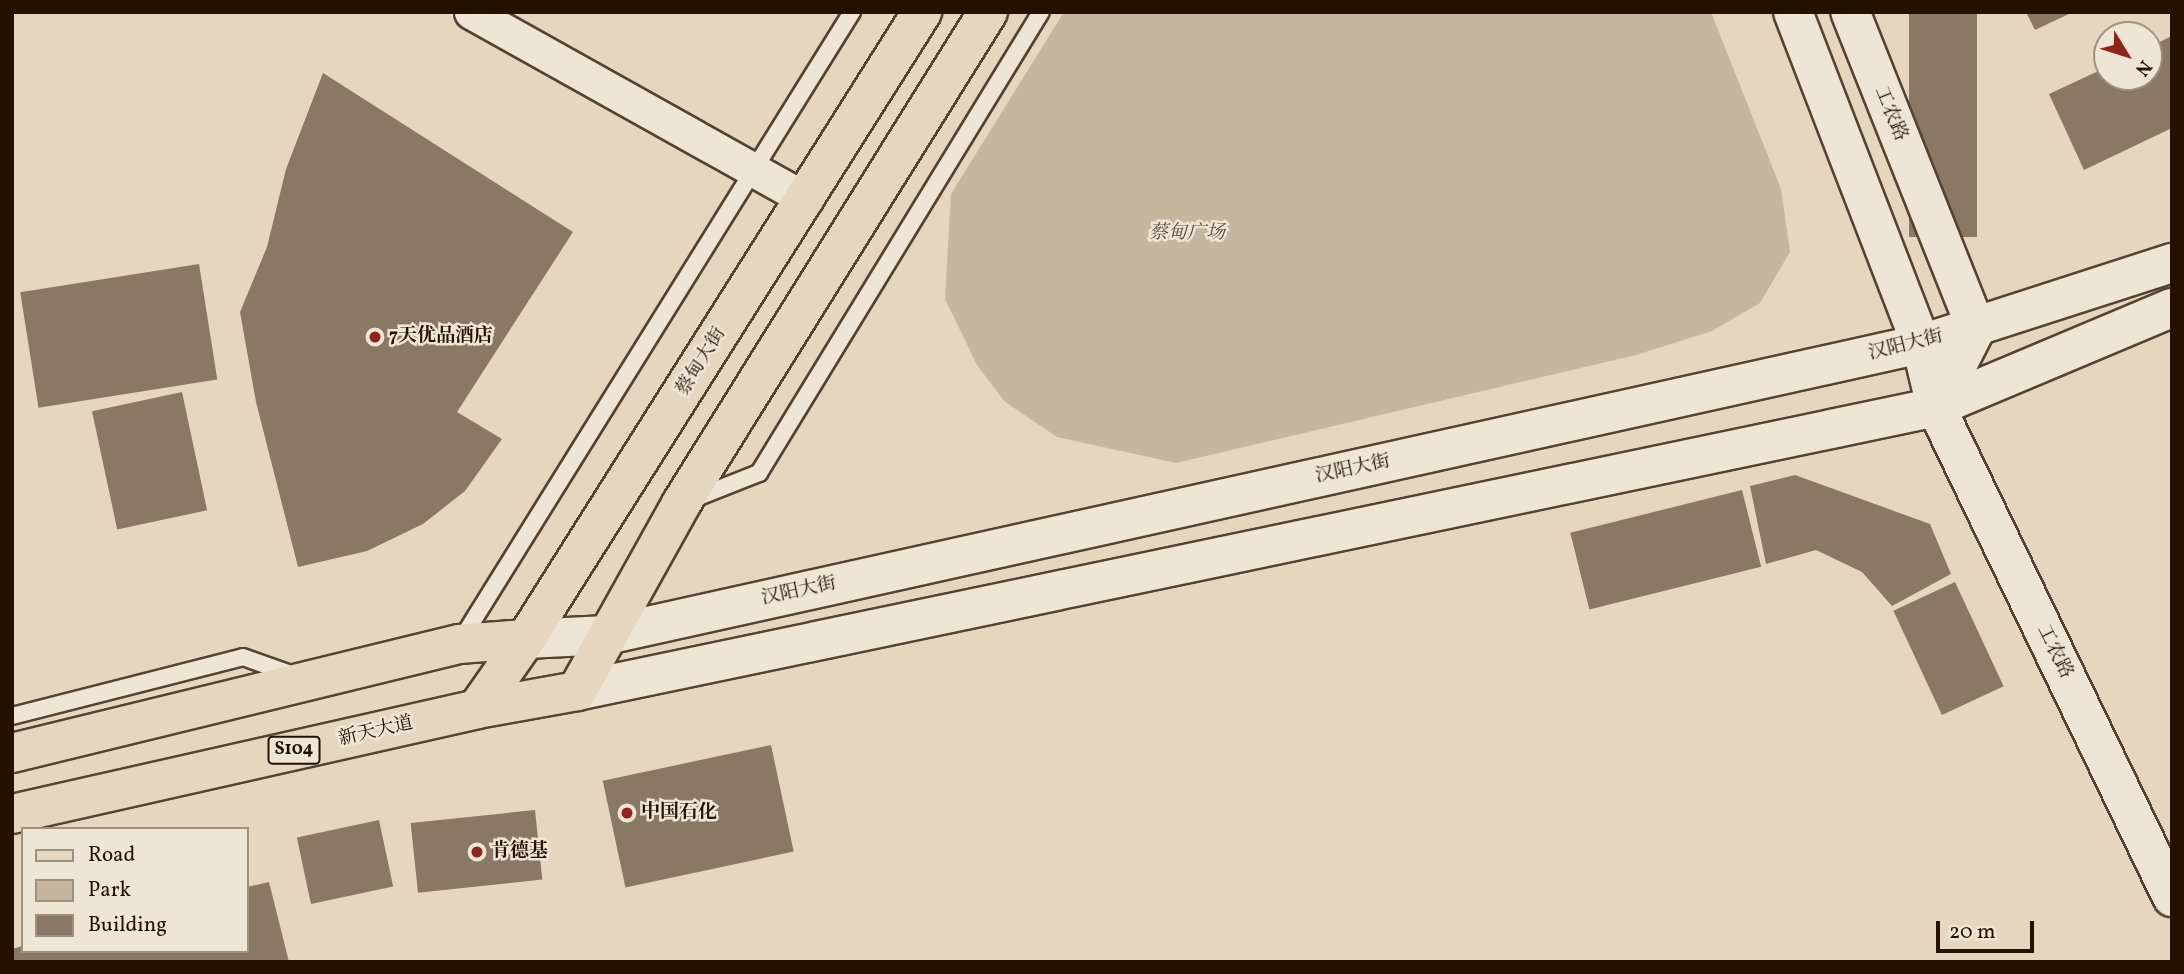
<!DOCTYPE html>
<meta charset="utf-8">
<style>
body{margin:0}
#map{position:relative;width:2184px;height:974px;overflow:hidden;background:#e5d7bf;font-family:Vollkorn,"Noto Serif SC",serif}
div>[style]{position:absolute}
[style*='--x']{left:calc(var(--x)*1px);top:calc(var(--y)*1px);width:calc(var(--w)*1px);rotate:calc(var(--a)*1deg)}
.green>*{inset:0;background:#c4b69f}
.building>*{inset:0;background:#887864;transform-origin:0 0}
.roads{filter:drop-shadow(2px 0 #544330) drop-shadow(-2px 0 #544330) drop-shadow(0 2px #544330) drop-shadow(0 -2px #544330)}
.service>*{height:16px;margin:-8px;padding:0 8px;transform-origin:8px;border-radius:8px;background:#eee5d5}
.minor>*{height:33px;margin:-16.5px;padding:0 16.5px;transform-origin:16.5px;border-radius:16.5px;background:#eee5d5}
.tertiary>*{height:38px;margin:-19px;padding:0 19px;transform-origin:19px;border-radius:19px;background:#eee5d5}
.primary>*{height:38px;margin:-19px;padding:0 19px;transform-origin:19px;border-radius:19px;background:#e5d7bf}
.dots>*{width:19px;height:19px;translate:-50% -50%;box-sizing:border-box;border:4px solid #eee5d5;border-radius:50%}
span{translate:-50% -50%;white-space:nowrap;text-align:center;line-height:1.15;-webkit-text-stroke:5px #eee5d5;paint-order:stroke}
.shield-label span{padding:2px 5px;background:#eee5d5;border:2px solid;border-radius:5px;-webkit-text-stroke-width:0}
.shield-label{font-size:18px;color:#241201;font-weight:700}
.street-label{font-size:19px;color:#241201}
.park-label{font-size:19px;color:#5c4b38;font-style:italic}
.poi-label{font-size:19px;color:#241201;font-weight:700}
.left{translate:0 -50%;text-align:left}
.frame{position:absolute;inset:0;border:14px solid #241201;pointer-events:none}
.legend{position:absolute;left:21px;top:827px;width:228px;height:126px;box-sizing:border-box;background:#eee5d5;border:2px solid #9d9180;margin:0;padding:9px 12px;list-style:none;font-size:21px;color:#241201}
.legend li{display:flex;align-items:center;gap:14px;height:35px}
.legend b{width:35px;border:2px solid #9d9180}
.north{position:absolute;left:2093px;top:21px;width:70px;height:70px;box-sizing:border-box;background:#eee5d5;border:2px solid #9d9180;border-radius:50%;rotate:128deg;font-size:19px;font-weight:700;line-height:28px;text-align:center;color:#241201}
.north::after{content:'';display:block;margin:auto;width:24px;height:32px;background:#8f2418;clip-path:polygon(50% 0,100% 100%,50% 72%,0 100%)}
.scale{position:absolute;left:1936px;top:921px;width:98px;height:32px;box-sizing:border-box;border:4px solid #241201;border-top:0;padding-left:9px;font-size:21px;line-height:24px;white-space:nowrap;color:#241201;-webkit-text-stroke:5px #eee5d5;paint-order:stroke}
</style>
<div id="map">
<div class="green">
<div style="clip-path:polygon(1064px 12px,1711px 12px,1781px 189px,1790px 252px,1760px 303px,1712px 331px,1636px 355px,1176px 463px,1057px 437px,1004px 401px,977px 365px,945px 299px,951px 194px)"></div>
</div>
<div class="building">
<div style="left:1909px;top:12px;width:68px;height:225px"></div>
<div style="clip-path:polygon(2026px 12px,2073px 12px,2035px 30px)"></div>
<div style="clip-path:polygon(2172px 36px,2172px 128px,2084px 170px,2049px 94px,2107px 67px,2107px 77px,2149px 77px,2149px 47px)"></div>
<div style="clip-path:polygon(323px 73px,573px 232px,457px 412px,502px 439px,465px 491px,423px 524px,367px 551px,298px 567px,256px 402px,240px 312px,267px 247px,286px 169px)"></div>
<div style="left:199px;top:264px;width:117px;height:181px;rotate:81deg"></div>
<div style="left:182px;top:392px;width:121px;height:92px;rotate:78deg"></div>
<div style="clip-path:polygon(1795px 475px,1930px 524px,1951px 574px,1892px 606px,1862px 572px,1816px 550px,1766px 564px,1750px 486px)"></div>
<div style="left:1742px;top:490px;width:79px;height:177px;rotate:76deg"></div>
<div style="left:1955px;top:582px;width:115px;height:68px;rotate:65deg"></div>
<div style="left:771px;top:745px;width:109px;height:172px;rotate:78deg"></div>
<div style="left:535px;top:810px;width:70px;height:125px;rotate:84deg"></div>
<div style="left:379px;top:820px;width:68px;height:84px;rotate:78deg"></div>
<div style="clip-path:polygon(269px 882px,289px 962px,12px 962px,12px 949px,23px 946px,23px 951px,247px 951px,247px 887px)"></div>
</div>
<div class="roads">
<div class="service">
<div style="--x:693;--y:499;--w:71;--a:-21.5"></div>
<div style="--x:759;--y:473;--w:540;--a:-58.55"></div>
<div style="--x:461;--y:640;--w:740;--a:-58.09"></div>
<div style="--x:12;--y:716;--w:238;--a:-14.3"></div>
<div style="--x:243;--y:657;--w:56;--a:19.7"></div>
</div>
<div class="minor">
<div style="--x:471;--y:12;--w:384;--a:29.2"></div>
</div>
<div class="tertiary">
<div style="--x:1793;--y:12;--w:356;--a:68.9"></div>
<div style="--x:1921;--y:344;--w:65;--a:76.6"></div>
<div style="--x:1936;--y:407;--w:89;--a:-63.1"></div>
<div style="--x:1976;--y:328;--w:340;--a:-111.7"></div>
<div style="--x:1936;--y:407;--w:544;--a:64.28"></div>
<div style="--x:526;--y:639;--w:81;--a:-2.8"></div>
<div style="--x:607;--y:635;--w:1346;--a:-12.49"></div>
<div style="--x:1921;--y:344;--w:264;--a:-17.9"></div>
<div style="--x:577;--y:691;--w:1388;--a:-11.8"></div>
<div style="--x:1936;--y:407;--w:256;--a:-22.8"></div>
</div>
<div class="primary">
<div style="--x:477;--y:709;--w:85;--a:-55"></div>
<div style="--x:526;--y:639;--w:742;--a:-57.72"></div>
<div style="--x:12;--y:753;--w:460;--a:-13.7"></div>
<div style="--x:459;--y:644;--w:67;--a:-4.3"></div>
<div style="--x:12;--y:814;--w:477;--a:-12.7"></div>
<div style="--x:477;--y:709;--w:102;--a:-10.2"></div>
<div style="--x:577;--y:691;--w:214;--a:-60.9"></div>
<div style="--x:681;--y:504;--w:580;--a:-58.04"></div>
</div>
</div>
<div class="dots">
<div style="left:375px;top:337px;background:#8f2418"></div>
<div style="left:627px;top:813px;background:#8f2418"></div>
<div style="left:477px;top:852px;background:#8f2418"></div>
</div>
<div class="shield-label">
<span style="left:294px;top:750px">S104</span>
</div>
<div class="street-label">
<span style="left:1890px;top:114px;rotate:68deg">工农路</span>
<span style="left:1906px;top:346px;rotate:-14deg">汉阳大街</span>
<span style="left:702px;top:362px;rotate:-58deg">蔡甸大街</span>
<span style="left:1353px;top:470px;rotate:-12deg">汉阳大街</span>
<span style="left:799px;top:592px;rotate:-12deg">汉阳大街</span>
<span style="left:2054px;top:652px;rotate:64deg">工农路</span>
<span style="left:376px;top:732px;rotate:-13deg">新天大道</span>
</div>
<div class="park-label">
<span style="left:1187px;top:234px">蔡甸广场</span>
</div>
<div class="poi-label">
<span class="left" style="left:389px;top:337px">7天优品酒店</span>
<span class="left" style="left:641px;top:813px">中国石化</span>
<span class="left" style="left:491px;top:852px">肯德基</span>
</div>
<div class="frame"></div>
<ul class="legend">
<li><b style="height:9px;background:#e5d7bf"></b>Road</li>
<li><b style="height:19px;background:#c4b69f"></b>Park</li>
<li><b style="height:19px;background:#887864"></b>Building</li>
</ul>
<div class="north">N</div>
<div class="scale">20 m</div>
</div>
